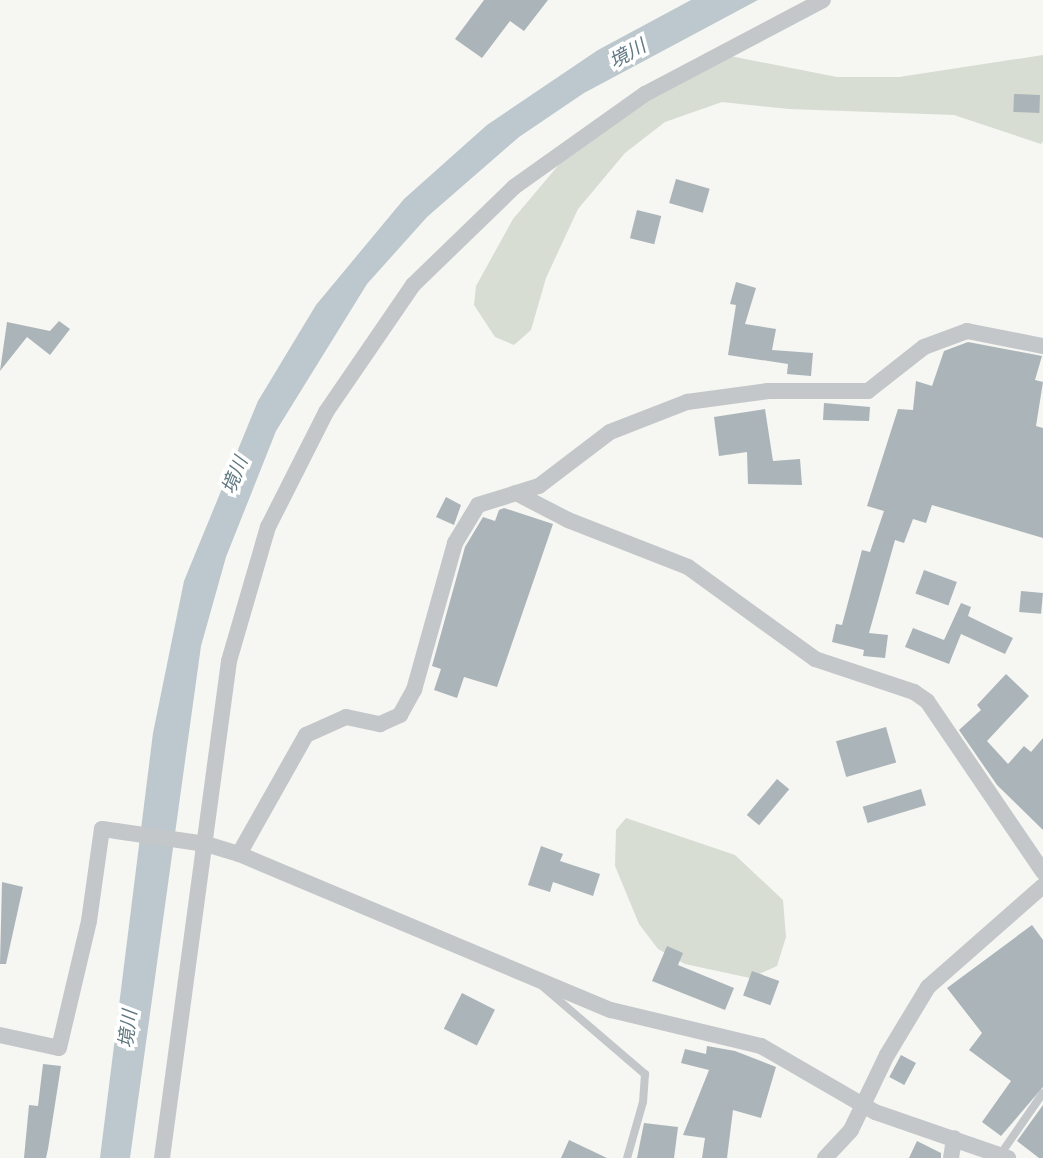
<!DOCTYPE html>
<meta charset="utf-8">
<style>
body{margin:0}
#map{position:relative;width:1043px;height:1158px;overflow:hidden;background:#f6f6f2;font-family:"Golos Text","Noto Sans JP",sans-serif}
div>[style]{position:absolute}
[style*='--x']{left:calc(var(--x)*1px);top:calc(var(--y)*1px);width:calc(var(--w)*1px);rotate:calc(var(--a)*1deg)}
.green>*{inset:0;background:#d7ddd3}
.water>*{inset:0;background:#bcc8cd}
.building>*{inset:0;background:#abb4b9;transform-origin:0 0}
.lane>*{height:8px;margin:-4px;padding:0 4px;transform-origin:4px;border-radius:4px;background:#c3c7ca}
.street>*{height:16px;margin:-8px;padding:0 8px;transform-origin:8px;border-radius:8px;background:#c3c7ca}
span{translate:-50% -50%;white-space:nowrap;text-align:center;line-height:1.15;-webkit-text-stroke:7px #fff;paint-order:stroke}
.water-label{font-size:19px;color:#5f7881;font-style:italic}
</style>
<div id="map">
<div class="green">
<div style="clip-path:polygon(720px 54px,837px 77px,899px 77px,1043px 55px,1043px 141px,1041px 144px,954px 115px,789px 109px,722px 102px,665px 122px,625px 153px,578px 209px,546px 278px,531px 330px,514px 345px,495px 337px,474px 305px,476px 286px,513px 219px,584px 135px)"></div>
<div style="clip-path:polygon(626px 818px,735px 855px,783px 900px,786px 937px,777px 966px,750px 978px,685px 964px,658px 949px,639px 924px,615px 866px,616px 830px)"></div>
</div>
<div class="water">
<div style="clip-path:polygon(691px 0,758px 0,584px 93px,519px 137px,427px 217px,367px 284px,276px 431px,226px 557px,201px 646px,130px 1158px,100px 1158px,153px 733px,184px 581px,258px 401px,316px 305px,404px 199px,487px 125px,598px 50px)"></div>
</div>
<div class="building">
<div style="clip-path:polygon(484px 0,548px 0,524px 31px,510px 21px,482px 58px,455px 39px)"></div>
<div style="left:1014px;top:94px;width:26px;height:18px;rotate:2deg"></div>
<div style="left:676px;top:179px;width:35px;height:25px;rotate:16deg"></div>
<div style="left:637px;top:210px;width:25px;height:29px;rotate:14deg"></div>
<div style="clip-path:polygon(736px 282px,756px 288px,745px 324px,776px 329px,772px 350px,813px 353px,811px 376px,787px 374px,788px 364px,728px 355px,736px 305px,730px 304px)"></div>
<div style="clip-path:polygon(59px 321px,70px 329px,50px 355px,27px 337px,0 371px,7px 322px,50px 331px)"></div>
<div style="clip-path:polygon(968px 342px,1042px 356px,1035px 380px,1043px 382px,1036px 426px,1043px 428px,1043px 538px,932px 505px,926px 523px,913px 519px,904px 543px,895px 540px,869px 633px,888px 635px,885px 658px,863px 656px,864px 650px,832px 642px,836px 624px,842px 625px,862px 550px,870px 552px,884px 511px,867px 506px,898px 409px,913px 410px,916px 381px,932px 386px,944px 351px)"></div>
<div style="clip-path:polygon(824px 403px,870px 407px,869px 421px,823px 420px)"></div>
<div style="clip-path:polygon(765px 409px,773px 461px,800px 459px,802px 485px,748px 484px,747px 452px,719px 456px,714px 417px)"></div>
<div style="clip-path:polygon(446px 497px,461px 505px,454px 525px,436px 517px)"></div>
<div style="clip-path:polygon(504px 508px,553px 524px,497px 687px,464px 677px,457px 698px,434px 690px,441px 669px,432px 666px,465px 547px,483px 517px,495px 521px,499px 510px)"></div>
<div style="left:924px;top:570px;width:35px;height:25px;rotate:20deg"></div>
<div style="left:1021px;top:591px;width:22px;height:21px;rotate:5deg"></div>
<div style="clip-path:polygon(961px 603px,971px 607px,968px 616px,1013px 638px,1005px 654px,961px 634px,949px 664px,905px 647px,913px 628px,944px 640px)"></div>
<div style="clip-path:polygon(1006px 674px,1029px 696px,987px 741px,1008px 764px,1024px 746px,1031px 752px,1043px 738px,1043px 830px,997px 785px,959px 730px,981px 710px,977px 705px)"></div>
<div style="left:886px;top:727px;width:37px;height:52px;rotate:74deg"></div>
<div style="left:777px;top:779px;width:16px;height:47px;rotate:40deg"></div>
<div style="left:921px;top:789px;width:17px;height:61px;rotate:73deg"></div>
<div style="clip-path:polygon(541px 846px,563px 854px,560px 861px,600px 874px,593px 896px,553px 882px,550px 892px,528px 885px)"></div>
<div style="clip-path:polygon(2px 882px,23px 887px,6px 964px,0 964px)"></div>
<div style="clip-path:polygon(1032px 925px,1043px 940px,1043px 1087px,1001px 1136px,982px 1122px,1011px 1081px,969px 1050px,982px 1033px,947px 988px)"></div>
<div style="clip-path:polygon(667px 946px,683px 953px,678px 965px,734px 988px,725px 1010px,652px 981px)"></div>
<div style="left:752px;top:971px;width:29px;height:26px;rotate:20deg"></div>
<div style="left:462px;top:993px;width:37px;height:40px;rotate:27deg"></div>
<div style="clip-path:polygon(707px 1046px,735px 1051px,776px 1067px,761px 1118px,733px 1110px,727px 1158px,702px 1158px,705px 1138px,683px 1135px,709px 1070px,681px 1063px,685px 1049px,706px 1054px)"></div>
<div style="left:901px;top:1055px;width:17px;height:25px;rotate:28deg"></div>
<div style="clip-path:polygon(43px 1064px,61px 1066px,48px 1149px,46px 1158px,24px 1158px,29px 1105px,38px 1106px)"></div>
<div style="clip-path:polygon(1043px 1105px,1043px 1158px,1039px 1158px,1017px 1141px)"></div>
<div style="clip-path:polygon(644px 1123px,678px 1127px,674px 1158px,637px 1158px)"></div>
<div style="clip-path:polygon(569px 1140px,607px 1158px,561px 1158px)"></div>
<div style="clip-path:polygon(917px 1141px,941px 1153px,941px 1158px,909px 1158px)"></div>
</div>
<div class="lane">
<div style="--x:541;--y:985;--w:137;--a:40.6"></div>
<div style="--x:645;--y:1074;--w:28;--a:94"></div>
<div style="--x:643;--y:1102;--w:58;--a:105.9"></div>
<div style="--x:1000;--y:1155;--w:75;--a:-55.3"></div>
</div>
<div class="street">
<div style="--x:516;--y:493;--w:59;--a:27.4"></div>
<div style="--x:568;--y:520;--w:129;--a:21.4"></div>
<div style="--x:688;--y:567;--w:157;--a:35.9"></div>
<div style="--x:815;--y:659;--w:104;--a:18.4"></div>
<div style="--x:914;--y:692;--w:16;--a:35"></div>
<div style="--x:927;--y:701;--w:207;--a:55.8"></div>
<div style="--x:239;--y:854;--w:137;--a:-60.6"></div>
<div style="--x:306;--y:735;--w:44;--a:-24.2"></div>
<div style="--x:346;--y:717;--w:35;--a:12"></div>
<div style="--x:380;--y:724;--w:22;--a:-24"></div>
<div style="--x:400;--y:715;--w:29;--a:-61"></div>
<div style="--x:414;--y:690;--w:153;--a:-74.4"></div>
<div style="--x:455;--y:543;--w:44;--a:-58.8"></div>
<div style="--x:478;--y:505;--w:64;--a:-17.3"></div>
<div style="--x:539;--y:486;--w:89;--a:-37.3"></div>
<div style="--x:610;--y:432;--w:83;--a:-21.3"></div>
<div style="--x:687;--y:402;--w:82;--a:-7.7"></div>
<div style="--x:768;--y:391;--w:100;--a:0"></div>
<div style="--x:868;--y:391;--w:71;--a:-38.2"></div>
<div style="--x:924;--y:347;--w:46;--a:-20.4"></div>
<div style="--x:967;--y:331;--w:77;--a:11.2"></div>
<div style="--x:0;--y:1035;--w:60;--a:12.4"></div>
<div style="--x:59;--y:1048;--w:130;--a:-76.7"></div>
<div style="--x:89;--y:921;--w:93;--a:-82"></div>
<div style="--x:102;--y:829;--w:14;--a:8"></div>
<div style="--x:116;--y:831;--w:91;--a:8.2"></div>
<div style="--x:206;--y:844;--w:34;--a:17"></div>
<div style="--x:239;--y:854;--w:403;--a:22.8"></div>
<div style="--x:611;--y:1010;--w:154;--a:13.5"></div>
<div style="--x:761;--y:1046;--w:132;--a:30.1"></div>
<div style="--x:875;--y:1112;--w:141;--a:19.1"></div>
<div style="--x:162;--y:1158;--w:501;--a:-82.32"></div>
<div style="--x:229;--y:661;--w:140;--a:-73.8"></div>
<div style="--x:268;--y:527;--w:129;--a:-63.2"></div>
<div style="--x:326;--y:412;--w:154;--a:-55.6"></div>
<div style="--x:413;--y:285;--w:141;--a:-44.1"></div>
<div style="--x:514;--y:187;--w:161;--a:-35.4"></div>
<div style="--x:645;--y:94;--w:201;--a:-27.8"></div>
<div style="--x:825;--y:1158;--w:38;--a:-47"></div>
<div style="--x:851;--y:1130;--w:83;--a:-64.4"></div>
<div style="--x:887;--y:1055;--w:79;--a:-58.9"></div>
<div style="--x:928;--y:987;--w:153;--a:-41.3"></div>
<div style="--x:951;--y:1158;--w:20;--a:-81"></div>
</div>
<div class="water-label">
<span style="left:627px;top:53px;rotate:-29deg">境川</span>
<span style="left:234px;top:475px;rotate:-68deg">境川</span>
<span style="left:127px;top:1029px;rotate:-83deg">境川</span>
</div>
</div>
